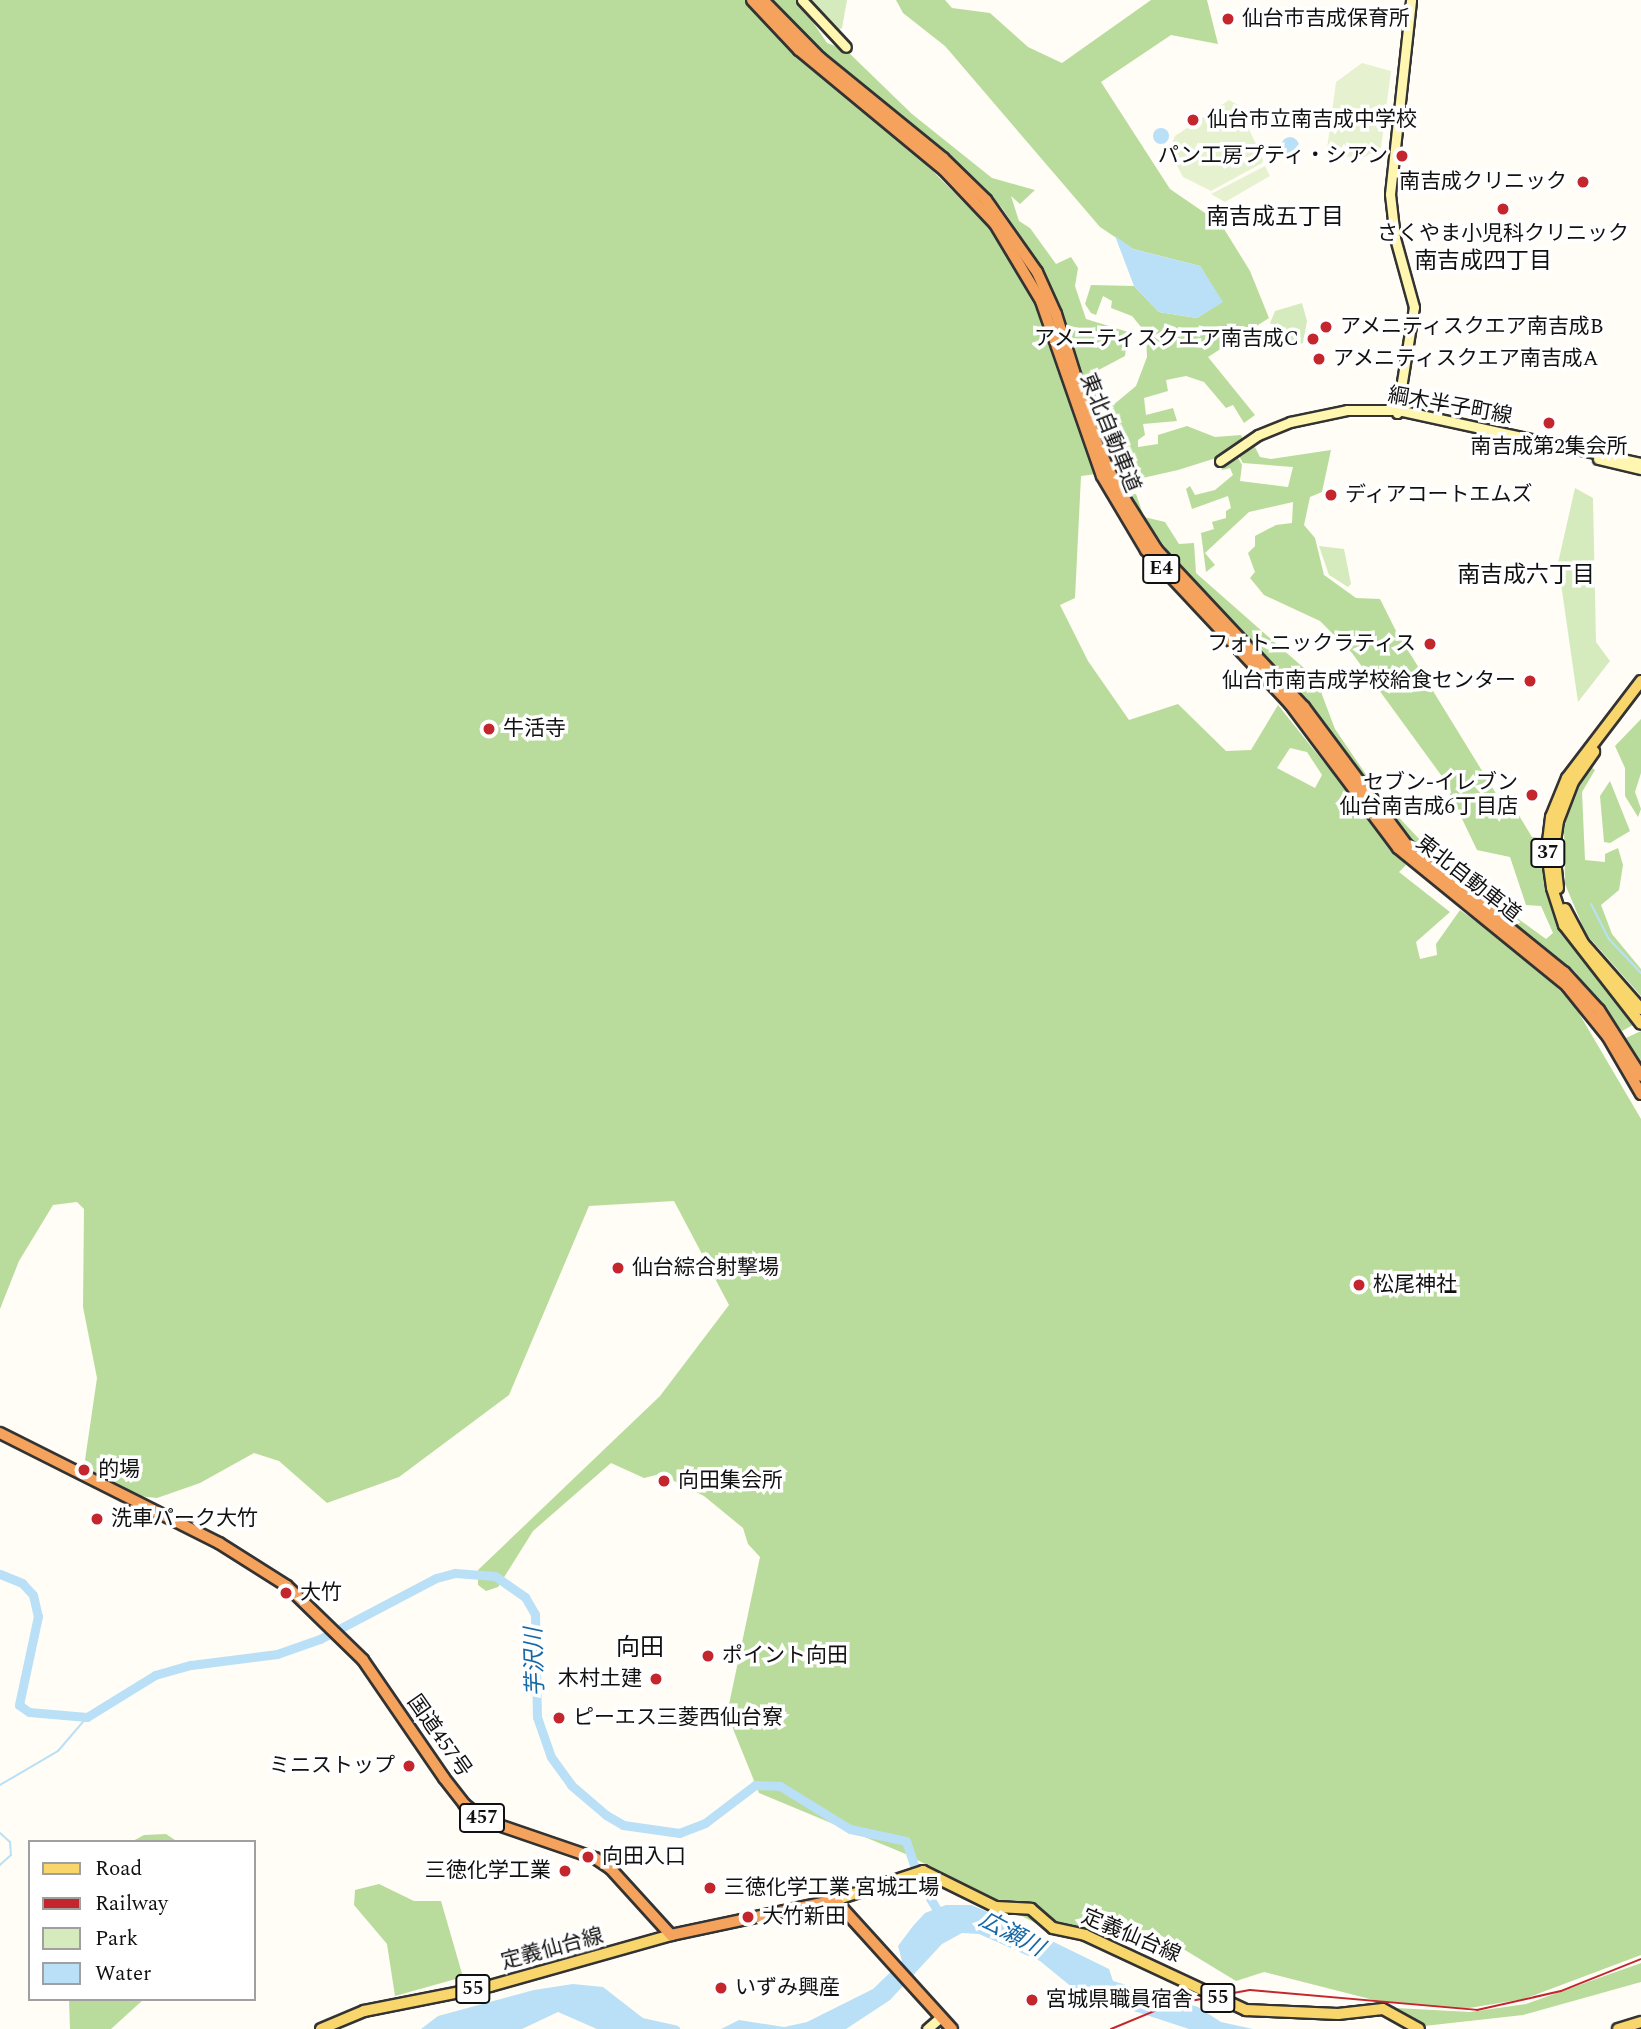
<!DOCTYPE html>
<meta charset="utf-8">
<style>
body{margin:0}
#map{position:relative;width:1641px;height:2029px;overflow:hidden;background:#fffdf5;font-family:Spectral,"Noto Sans JP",serif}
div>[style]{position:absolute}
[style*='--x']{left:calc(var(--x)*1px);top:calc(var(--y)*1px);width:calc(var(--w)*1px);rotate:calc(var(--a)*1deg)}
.green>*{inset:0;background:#d5ebbd}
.forest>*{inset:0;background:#b9dc9c}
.pitch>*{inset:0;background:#e6f2cf}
.water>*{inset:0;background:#b9e0f7}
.round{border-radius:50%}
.stream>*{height:2px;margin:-1px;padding:0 1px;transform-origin:1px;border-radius:1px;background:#b9e0f7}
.river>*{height:9px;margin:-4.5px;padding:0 4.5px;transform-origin:4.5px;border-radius:4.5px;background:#b9e0f7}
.roads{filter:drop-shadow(2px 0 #333) drop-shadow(-2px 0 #333) drop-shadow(0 2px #333) drop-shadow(0 -2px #333)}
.secondary>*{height:9px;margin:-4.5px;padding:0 4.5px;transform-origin:4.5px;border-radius:4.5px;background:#fff6b0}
.primary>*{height:10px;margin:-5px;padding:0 5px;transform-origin:5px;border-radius:5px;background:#f9d66b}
.highway>*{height:10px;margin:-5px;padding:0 5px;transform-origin:5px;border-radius:5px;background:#f5a25d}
.rail>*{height:2px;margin:-1px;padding:0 1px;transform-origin:1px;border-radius:1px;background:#c4262e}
.dots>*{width:19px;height:19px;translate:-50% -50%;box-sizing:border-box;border:4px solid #fff;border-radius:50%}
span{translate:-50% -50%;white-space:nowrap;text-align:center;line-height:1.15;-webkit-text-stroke:7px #fff;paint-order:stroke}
.shield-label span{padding:2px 5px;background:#fff;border:2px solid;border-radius:5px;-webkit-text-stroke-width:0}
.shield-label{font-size:19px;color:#111;font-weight:700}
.poi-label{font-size:21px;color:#111}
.left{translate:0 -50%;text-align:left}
.right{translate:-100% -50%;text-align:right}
.street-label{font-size:21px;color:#111}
.neighbourhood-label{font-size:23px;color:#111}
.water-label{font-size:23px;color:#1768a6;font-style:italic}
.quarter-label{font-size:24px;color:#111}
.legend{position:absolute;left:28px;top:1840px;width:228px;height:161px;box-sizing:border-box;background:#fff;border:2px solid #a0a0a0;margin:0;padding:9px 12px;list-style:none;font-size:21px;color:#111}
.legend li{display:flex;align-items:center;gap:14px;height:35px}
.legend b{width:35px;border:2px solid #a0a0a0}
</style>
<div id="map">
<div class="green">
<div style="clip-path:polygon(810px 0,847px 0,842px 28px,836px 32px)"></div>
<div style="clip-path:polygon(1302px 303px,1307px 321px,1303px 343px,1290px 347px,1270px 323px,1275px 311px)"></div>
<div style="clip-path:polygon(1575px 488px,1593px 498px,1596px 642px,1610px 661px,1578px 702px,1558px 563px)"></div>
<div style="clip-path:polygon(1319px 546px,1344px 549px,1351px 584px,1348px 587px,1329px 575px)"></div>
</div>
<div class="forest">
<div style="clip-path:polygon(evenodd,0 0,746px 0,802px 62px,924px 162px,995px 234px,1038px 312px,1096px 474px,1081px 476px,1075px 598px,1060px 605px,1088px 661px,1129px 720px,1178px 704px,1226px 751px,1251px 750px,1278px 705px,1406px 865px,1399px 872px,1450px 912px,1416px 942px,1420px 959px,1437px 955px,1436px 944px,1460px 910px,1522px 954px,1573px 1003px,1641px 1119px,1641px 1955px,1524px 1999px,1463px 2009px,1374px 2000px,1264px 1972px,1236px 1981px,1152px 1930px,1054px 1933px,908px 1855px,759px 1793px,727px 1714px,760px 1557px,748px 1544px,743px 1528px,704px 1496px,660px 1474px,644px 1478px,611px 1463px,533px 1531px,498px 1587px,486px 1591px,478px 1585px,478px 1570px,660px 1396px,729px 1305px,674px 1201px,589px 1206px,509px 1395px,399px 1477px,327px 1503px,279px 1461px,254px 1453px,200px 1483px,157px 1498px,129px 1495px,105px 1484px,93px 1471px,85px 1460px,97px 1378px,83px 1307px,84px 1209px,77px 1202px,53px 1205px,19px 1261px,0 1309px,0 0,1290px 748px,1307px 752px,1322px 775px,1315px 788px,1277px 768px,1290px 748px)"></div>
<div style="clip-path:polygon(771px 0,798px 0,827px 43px,846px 50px,912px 114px,992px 178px,1035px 190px,1020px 204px,1011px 196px,1019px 221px,1030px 228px,1056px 264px,1071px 257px,1078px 268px,1075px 286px,1086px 319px,1128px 332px,1125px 356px,1091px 374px,1101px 417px,1129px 476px,1118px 477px,1103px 445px,1043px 270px,1002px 208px,955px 161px,794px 26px)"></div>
<div style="clip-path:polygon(896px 0,945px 0,952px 8px,990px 13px,1028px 47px,1062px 63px,1151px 0,1207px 0,1218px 44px,1171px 35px,1101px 82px,1170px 189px,1221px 224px,1250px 271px,1269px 318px,1208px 357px,1255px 415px,1244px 423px,1233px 405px,1226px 408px,1204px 382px,1186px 376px,1166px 380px,1168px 391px,1144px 398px,1146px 415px,1173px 408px,1177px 421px,1143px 424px,1145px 435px,1138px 440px,1138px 447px,1158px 444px,1158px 435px,1187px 426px,1215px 437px,1241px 435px,1243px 440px,1213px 459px,1178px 470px,1138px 479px,1128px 468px,1106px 411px,1136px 386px,1147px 357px,1146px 333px,1132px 316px,1111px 308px,1112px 301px,1103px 296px,1096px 315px,1091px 313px,1085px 304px,1091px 285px,1134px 286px,1159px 312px,1197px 318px,1222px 302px,1200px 266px,1133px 249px,1100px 227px,945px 46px,903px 13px)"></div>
<div style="clip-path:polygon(1255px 447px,1260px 457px,1271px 459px,1331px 450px,1322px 492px,1310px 497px,1304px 525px,1315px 538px,1324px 575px,1356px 598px,1380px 599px,1395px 629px,1503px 805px,1515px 809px,1532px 837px,1544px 838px,1544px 879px,1559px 926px,1633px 1025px,1622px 1031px,1575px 972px,1424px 853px,1433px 851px,1476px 883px,1481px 877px,1517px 900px,1509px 909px,1517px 918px,1546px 939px,1553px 933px,1541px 906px,1526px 905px,1510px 857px,1477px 850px,1441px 775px,1352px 653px,1320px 621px,1264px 595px,1250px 578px,1255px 572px,1248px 553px,1255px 546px,1255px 536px,1276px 525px,1292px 523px,1293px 502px,1249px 512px,1205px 553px,1215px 565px,1206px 572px,1201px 533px,1214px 529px,1212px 522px,1226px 518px,1226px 511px,1231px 508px,1228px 496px,1192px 509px,1186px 489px,1190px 486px,1195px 495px,1215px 490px,1233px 475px,1230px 468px,1222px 470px,1220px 464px,1237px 456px,1242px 465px,1240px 481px,1288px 487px,1293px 467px,1243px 463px,1239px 456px)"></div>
<div style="clip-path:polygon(1136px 494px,1144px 517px,1165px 522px,1179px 544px,1194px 543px,1196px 573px,1305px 669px,1321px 692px,1335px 729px,1386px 804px,1423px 843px,1420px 850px,1371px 792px,1296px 688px,1176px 563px,1129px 495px)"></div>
<div style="clip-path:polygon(1641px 719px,1641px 773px,1635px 792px,1641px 809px,1638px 817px,1625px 796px,1625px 768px,1615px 746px)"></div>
<div style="clip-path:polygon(1591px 767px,1595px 770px,1582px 792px,1585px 860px,1605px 862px,1605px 854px,1618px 848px,1623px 865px,1619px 890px,1601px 905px,1612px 934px,1641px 969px,1641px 996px,1586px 934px,1565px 884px,1564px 828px,1573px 797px)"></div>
<div style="clip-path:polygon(1610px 781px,1630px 831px,1610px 843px,1604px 842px,1600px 796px)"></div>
<div style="clip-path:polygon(1641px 1031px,1641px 1065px,1626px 1038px)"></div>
<div style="clip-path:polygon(166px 1834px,178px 1842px,131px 1842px,144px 1835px)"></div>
<div style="clip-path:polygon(379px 1884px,414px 1901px,441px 1901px,463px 1977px,395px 1996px,387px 1944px,354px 1905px,355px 1890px)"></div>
<div style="clip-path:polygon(1641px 1963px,1641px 1982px,1523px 2015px,1424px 2026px,1396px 2008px,1470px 2012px,1526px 2004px)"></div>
<div style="clip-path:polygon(69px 1999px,144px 1999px,111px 2029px,70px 2029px)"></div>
</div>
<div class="pitch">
<div style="clip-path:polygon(1362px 63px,1391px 71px,1381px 148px,1364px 157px,1326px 156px,1336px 82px)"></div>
<div style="clip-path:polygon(1229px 100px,1238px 105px,1264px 162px,1211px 191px,1183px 177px,1169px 151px,1175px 136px)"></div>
<div style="clip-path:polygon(1265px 166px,1270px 176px,1225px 202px,1211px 194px)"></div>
</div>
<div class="water">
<div class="round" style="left:1153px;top:128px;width:16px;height:16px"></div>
<div class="round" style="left:1281px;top:137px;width:18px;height:18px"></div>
<div style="clip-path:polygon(1115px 236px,1133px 249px,1200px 266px,1223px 302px,1197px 318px,1159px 312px,1134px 286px)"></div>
<div style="clip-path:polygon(946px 1905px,971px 1905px,1017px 1924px,1109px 1969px,1113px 1981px,1198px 2007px,1221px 2022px,1253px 2029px,1189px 2029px,1079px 1993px,1040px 1961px,979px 1934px,962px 1933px,942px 1944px,890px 2000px,846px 2029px,721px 2029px,739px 2020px,784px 2027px,807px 2022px,873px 1989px,902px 1961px,898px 1946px,913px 1926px,925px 1913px)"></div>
<div style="clip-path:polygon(573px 1984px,603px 1987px,657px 2029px,597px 2029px,558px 2012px,522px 2029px,421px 2029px,438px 2016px,534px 1990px)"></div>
</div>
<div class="stream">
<div style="--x:1591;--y:904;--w:39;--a:63"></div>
<div style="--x:1609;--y:939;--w:47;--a:46.7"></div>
<div style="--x:0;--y:1785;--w:67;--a:-30.4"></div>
<div style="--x:58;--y:1751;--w:45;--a:-49.5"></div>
<div style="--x:0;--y:1833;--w:13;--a:42"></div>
<div style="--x:10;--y:1842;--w:13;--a:86"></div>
<div style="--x:11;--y:1855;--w:15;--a:138"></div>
</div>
<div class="river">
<div style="--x:0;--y:1574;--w:24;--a:22"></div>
<div style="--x:22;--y:1583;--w:16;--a:47"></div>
<div style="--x:33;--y:1595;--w:22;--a:77"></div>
<div style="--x:38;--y:1616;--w:91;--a:102.1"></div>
<div style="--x:19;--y:1705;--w:12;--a:35"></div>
<div style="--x:29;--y:1712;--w:58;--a:4.9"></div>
<div style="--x:87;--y:1717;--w:80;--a:-31.7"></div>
<div style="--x:155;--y:1675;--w:37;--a:-16"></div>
<div style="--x:191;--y:1665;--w:87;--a:-7.3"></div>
<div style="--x:277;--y:1654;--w:46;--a:-19.2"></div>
<div style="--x:320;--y:1639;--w:131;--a:-27.7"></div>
<div style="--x:436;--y:1578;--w:20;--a:-15"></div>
<div style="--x:455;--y:1573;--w:40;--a:4.3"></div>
<div style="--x:495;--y:1576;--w:37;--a:35"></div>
<div style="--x:525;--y:1597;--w:20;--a:60"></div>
<div style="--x:535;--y:1614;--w:103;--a:88.9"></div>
<div style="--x:537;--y:1717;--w:42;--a:70.7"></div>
<div style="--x:551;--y:1757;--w:34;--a:54"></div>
<div style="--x:571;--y:1785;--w:46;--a:40.6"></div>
<div style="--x:606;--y:1815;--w:20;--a:30"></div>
<div style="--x:623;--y:1825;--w:57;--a:8.1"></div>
<div style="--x:679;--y:1833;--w:28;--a:-21"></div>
<div style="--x:705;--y:1823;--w:63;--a:-37.2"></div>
<div style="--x:755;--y:1785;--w:25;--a:2"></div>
<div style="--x:780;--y:1786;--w:82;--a:31.6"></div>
<div style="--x:850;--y:1829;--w:57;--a:12.1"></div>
<div style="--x:906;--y:1841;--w:41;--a:71.6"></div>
<div style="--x:919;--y:1880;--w:44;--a:58.8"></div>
<div style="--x:641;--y:2022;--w:35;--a:12"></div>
</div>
<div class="roads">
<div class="secondary">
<div style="--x:802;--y:0;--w:64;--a:46.9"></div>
<div style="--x:1397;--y:413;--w:107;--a:-80.9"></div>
<div style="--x:1414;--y:307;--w:72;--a:-105.4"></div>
<div style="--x:1395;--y:238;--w:44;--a:-96.5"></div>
<div style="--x:1390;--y:194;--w:195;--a:-83.8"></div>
<div style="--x:1598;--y:459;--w:44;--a:13.1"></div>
<div style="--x:1220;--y:461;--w:46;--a:-34.4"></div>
<div style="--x:1258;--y:435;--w:35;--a:-22"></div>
<div style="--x:1290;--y:422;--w:58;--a:-11.9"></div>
<div style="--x:1347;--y:410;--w:51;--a:0"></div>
<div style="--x:1398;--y:410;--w:249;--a:12.3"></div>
<div style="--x:927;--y:2029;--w:18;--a:-41"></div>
</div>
<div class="primary">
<div style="--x:1641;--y:681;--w:122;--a:127.3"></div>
<div style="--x:1567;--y:778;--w:42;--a:112.3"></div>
<div style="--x:1551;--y:817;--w:35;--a:97"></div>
<div style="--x:1547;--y:852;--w:36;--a:82"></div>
<div style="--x:1552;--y:888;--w:39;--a:72"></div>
<div style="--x:1564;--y:925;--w:125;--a:52.1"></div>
<div style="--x:1558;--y:888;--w:39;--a:-96"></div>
<div style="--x:1554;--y:849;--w:28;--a:-82"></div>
<div style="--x:1558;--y:821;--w:42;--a:-69"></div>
<div style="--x:1573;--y:782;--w:37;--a:-55"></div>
<div style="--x:1565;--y:909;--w:38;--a:62"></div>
<div style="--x:1583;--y:943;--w:88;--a:48.7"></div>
<div style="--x:835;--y:1900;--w:93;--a:-18.2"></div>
<div style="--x:923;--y:1871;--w:81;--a:26.3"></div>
<div style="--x:996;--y:1907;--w:35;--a:3"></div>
<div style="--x:1031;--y:1909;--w:29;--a:41"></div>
<div style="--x:1053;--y:1928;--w:33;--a:12"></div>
<div style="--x:1085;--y:1935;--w:178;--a:25"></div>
<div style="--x:1246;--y:2010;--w:92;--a:2.5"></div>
<div style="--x:1338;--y:2014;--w:45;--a:-6.3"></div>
<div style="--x:1383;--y:2009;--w:41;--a:29.1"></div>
<div style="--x:321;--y:2029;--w:47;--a:-22.7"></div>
<div style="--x:364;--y:2011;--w:128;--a:-11.2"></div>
<div style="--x:490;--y:1986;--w:188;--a:-15.7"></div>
<div style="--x:1618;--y:2029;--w:24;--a:-17"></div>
</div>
<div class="highway">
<div style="--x:752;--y:0;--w:69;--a:46.8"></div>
<div style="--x:799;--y:50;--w:188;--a:39.6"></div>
<div style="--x:944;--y:170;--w:74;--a:46.6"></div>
<div style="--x:995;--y:224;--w:90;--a:59.1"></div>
<div style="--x:1041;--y:301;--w:185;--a:70.8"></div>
<div style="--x:1102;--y:476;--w:86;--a:59.3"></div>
<div style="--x:1146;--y:550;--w:211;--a:46.9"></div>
<div style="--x:1290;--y:704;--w:180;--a:53.1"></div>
<div style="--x:1398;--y:848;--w:218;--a:39.2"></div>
<div style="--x:1567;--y:986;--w:65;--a:51.2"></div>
<div style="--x:1608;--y:1037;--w:66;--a:59.9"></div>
<div style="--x:763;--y:0;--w:81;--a:45.5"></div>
<div style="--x:820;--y:58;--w:159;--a:39.1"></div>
<div style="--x:943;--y:158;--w:60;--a:44.3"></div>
<div style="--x:986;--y:200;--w:88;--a:54.7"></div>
<div style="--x:1037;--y:272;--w:46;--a:65.7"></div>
<div style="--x:1056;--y:314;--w:136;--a:72.5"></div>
<div style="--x:1097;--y:444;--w:47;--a:65.1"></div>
<div style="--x:1117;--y:487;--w:75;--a:57.6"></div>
<div style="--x:1157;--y:550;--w:215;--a:46.9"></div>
<div style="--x:1304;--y:707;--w:172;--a:53.3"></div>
<div style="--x:1407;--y:845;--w:202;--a:39"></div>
<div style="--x:1564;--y:972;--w:52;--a:47.4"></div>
<div style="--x:1599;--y:1010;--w:78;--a:57.5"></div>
<div style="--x:0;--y:1433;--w:245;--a:26.7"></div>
<div style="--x:219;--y:1543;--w:80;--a:32.3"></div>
<div style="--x:287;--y:1586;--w:106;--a:44.2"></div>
<div style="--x:363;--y:1660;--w:143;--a:55.5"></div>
<div style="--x:444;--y:1778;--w:33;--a:52"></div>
<div style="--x:464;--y:1804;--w:26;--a:39"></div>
<div style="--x:484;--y:1820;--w:117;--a:18.9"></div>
<div style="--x:595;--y:1858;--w:18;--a:34"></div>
<div style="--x:610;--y:1868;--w:91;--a:47.7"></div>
<div style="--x:671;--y:1935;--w:168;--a:-12"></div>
<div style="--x:835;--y:1900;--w:174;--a:47.8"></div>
</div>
</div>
<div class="rail">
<div style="--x:1111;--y:2029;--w:63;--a:-22.5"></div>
<div style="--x:1169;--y:2005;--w:82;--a:-10.5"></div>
<div style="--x:1250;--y:1990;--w:228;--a:5"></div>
<div style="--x:1477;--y:2010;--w:86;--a:-12.7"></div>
<div style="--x:1561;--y:1991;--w:86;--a:-21.8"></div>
</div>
<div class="dots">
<div style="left:1228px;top:19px;background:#c4262e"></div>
<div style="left:1193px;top:120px;background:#c4262e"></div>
<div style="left:1402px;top:156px;background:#c4262e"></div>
<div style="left:1583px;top:182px;background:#c4262e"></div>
<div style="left:1503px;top:209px;background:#c4262e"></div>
<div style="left:1326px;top:327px;background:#c4262e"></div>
<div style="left:1313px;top:339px;background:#c4262e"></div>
<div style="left:1319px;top:359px;background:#c4262e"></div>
<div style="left:1549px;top:423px;background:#c4262e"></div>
<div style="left:1331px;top:495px;background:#c4262e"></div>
<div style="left:1430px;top:644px;background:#c4262e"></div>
<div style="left:1530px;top:681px;background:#c4262e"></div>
<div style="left:489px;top:729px;background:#c4262e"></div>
<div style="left:1532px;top:795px;background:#c4262e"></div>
<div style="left:618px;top:1268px;background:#c4262e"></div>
<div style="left:1359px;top:1285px;background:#c4262e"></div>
<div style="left:84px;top:1470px;background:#c4262e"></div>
<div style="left:664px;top:1481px;background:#c4262e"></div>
<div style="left:97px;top:1519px;background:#c4262e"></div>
<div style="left:286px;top:1593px;background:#c4262e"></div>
<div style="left:708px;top:1656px;background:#c4262e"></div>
<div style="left:656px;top:1679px;background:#c4262e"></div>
<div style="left:559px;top:1718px;background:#c4262e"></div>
<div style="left:409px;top:1766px;background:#c4262e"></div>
<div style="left:588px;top:1857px;background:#c4262e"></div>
<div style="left:565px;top:1871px;background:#c4262e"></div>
<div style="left:710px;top:1888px;background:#c4262e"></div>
<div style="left:748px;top:1917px;background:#c4262e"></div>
<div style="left:721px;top:1988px;background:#c4262e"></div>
<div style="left:1032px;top:2000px;background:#c4262e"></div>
</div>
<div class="shield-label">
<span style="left:1161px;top:569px">E4</span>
<span style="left:1548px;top:853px">37</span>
<span style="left:482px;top:1818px">457</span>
<span style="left:473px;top:1989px">55</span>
<span style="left:1218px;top:1998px">55</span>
</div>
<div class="poi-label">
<span class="left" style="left:1242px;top:19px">仙台市吉成保育所</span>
<span class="left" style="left:1207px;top:120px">仙台市立南吉成中学校</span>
<span class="right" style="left:1388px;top:156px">パン工房プティ・シアン</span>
<span class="right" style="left:1567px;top:182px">南吉成クリニック</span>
<span style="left:1503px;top:234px">さくやま小児科クリニック</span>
<span class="left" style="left:1340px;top:327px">アメニティスクエア南吉成B</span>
<span class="right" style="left:1299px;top:339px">アメニティスクエア南吉成C</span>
<span class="left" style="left:1333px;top:359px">アメニティスクエア南吉成A</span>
<span style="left:1549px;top:447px">南吉成第2集会所</span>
<span class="left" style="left:1345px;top:495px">ディアコートエムズ</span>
<span class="right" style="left:1416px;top:644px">フォトニックラティス</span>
<span class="right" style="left:1516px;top:681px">仙台市南吉成学校給食センター</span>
<span class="left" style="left:503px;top:729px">牛活寺</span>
<span class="right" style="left:1518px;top:795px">セブン-イレブン<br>仙台南吉成6丁目店</span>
<span class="left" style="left:632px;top:1268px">仙台綜合射撃場</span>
<span class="left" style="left:1373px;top:1285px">松尾神社</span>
<span class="left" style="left:98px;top:1470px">的場</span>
<span class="left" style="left:678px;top:1481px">向田集会所</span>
<span class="left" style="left:111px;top:1519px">洗車パーク大竹</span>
<span class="left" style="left:300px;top:1593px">大竹</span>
<span class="left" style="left:722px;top:1656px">ポイント向田</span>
<span class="right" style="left:642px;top:1679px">木村土建</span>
<span class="left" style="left:573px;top:1718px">ピーエス三菱西仙台寮</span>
<span class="right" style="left:395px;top:1766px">ミニストップ</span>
<span class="left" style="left:602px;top:1857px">向田入口</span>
<span class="right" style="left:551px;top:1871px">三徳化学工業</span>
<span class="left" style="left:724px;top:1888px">三徳化学工業 宮城工場</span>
<span class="left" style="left:762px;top:1917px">大竹新田</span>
<span class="left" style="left:735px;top:1988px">いずみ興産</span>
<span class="left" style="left:1046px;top:2000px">宮城県職員宿舎</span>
</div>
<div class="street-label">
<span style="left:1450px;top:406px;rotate:10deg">綱木半子町線</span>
<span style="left:1110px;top:433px;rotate:68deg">東北自動車道</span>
<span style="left:1468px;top:879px;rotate:38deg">東北自動車道</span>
<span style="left:439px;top:1736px;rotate:55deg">国道457号</span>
<span style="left:1131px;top:1936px;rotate:23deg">定義仙台線</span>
<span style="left:552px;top:1949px;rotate:-15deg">定義仙台線</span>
</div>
<div class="neighbourhood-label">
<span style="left:1275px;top:218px">南吉成五丁目</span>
<span style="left:1483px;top:262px">南吉成四丁目</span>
<span style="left:1526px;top:576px">南吉成六丁目</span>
</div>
<div class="water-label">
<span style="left:536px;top:1662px;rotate:-92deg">芋沢川</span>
<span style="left:1011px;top:1935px;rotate:28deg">広瀬川</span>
</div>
<div class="quarter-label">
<span style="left:640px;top:1649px">向田</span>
</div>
<ul class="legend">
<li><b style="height:9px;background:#f9d66b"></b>Road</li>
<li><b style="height:9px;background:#c4262e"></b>Railway</li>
<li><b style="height:19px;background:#d5ebbd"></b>Park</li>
<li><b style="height:19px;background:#b9e0f7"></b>Water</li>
</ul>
</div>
